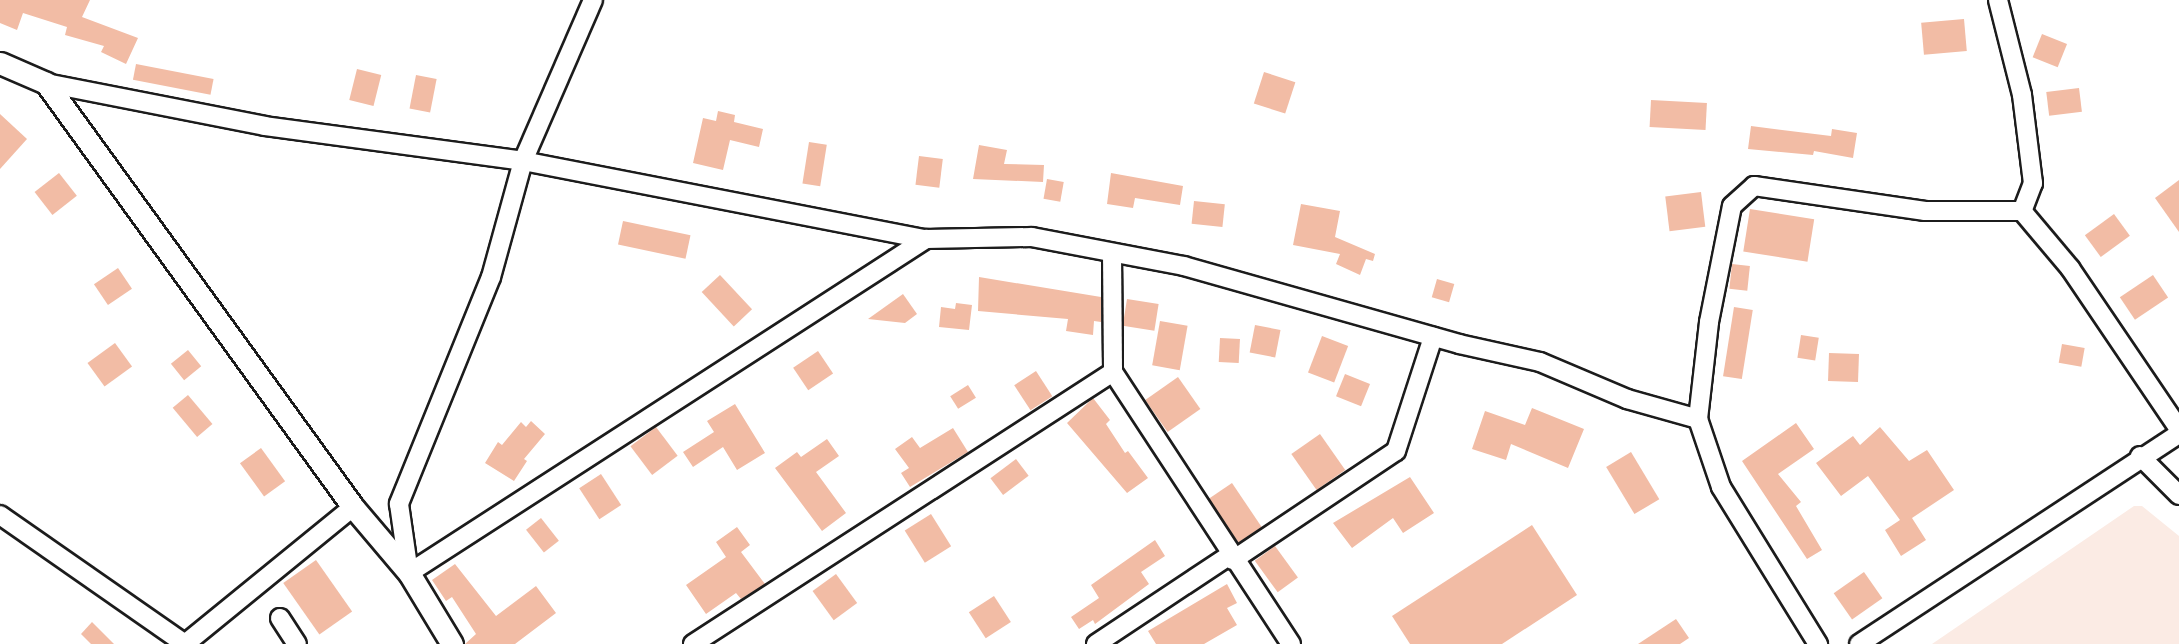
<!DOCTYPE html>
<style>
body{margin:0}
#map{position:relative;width:2179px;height:644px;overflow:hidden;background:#fff;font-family:Kalam,sans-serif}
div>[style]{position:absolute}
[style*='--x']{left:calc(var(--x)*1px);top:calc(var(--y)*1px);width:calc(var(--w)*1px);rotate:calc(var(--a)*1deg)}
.built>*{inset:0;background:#fbebe4}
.building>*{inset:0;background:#f2bca5;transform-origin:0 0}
.roads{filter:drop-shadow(2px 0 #1c1c1c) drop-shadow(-2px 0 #1c1c1c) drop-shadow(0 2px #1c1c1c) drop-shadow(0 -2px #1c1c1c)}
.minor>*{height:18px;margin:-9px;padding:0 9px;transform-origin:9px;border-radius:9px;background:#fff}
.tertiary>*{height:21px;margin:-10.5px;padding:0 10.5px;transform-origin:10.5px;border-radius:10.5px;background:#fff}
span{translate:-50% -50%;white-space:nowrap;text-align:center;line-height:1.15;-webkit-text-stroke:7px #fff;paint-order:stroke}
</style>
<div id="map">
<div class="built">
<div style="clip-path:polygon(2134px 506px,2142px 506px,2179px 536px,2179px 644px,1932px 644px)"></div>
</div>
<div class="building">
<div style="clip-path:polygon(0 0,90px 0,82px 17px,138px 38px,126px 64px,101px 52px,104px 46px,65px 35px,67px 27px,23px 13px,17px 30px,0 23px)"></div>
<div style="left:1964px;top:19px;width:32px;height:43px;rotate:85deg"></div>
<div style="left:2042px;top:34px;width:27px;height:25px;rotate:22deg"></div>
<div style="left:136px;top:64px;width:79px;height:16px;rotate:11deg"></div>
<div style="left:357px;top:69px;width:25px;height:32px;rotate:14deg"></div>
<div style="left:1264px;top:72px;width:33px;height:33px;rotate:18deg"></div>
<div style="left:416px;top:75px;width:21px;height:34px;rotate:11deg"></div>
<div style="left:2079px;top:88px;width:24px;height:33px;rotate:83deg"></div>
<div style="left:1651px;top:100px;width:56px;height:27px;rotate:3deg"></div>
<div style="clip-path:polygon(718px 111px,735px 115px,734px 122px,763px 129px,759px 147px,730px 140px,723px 170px,693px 163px,703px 118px,716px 121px)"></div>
<div style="clip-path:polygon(0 114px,27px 139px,0 169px)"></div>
<div style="clip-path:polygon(1751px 126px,1831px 136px,1832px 129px,1857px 133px,1853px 158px,1814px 151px,1813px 155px,1748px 149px)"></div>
<div style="left:809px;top:142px;width:18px;height:42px;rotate:9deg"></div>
<div style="clip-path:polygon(979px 145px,1007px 150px,1004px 164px,1044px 165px,1043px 182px,973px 179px)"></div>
<div style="left:919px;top:156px;width:24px;height:29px;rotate:7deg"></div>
<div style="left:59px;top:173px;width:29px;height:31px;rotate:52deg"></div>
<div style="clip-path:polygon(1111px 173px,1183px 186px,1180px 205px,1135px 198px,1133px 208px,1107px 204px)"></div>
<div style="left:1047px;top:179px;width:17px;height:20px;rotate:10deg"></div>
<div style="clip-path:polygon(2179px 180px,2179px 232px,2155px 198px)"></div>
<div style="left:1701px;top:192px;width:35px;height:36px;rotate:83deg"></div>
<div style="left:1194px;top:201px;width:31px;height:23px;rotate:6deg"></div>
<div style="clip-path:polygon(1301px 204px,1340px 211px,1335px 237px,1375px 254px,1373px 261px,1366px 259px,1360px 275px,1336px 264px,1340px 254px,1293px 245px)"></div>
<div style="left:1750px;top:209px;width:65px;height:43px;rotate:9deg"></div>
<div style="left:2114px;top:214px;width:27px;height:36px;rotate:54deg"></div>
<div style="left:623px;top:221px;width:69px;height:24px;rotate:12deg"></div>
<div style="left:1732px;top:264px;width:18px;height:25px;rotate:6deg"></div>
<div style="left:118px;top:268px;width:25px;height:29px;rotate:56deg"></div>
<div style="left:720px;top:275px;width:47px;height:25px;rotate:47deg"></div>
<div style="left:2153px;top:275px;width:27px;height:40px;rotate:56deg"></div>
<div style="clip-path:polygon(979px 277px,1101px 297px,1101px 322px,1094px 321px,1093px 335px,1066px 331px,1068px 319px,978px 311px)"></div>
<div style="left:1437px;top:279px;width:18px;height:19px;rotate:16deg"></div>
<div style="clip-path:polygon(903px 294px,917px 314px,905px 323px,868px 319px)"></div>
<div style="left:1127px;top:299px;width:32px;height:27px;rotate:9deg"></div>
<div style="clip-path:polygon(956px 303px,972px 305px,969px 330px,939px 327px,941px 307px,955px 309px)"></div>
<div style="left:1734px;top:307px;width:19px;height:70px;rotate:9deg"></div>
<div style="left:1160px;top:321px;width:28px;height:45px;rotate:10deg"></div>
<div style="left:1255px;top:325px;width:26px;height:28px;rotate:11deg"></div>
<div style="left:1801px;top:335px;width:18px;height:23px;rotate:9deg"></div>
<div style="left:1322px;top:336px;width:28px;height:39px;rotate:21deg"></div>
<div style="left:1220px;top:338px;width:20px;height:24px;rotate:3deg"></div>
<div style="left:115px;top:343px;width:29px;height:34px;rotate:54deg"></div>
<div style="left:2062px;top:344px;width:23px;height:19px;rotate:10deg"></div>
<div style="left:188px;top:350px;width:21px;height:22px;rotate:51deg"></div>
<div style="left:818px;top:351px;width:27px;height:30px;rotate:56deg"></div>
<div style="left:1829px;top:353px;width:30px;height:28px;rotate:2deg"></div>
<div style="left:1036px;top:371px;width:30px;height:26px;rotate:57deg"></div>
<div style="left:1345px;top:374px;width:27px;height:24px;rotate:22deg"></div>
<div style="left:1178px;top:377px;width:39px;height:40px;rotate:55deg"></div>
<div style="left:968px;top:385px;width:15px;height:21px;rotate:58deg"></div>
<div style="left:188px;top:395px;width:38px;height:20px;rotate:50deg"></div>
<div style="clip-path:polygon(1093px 398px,1110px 420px,1106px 424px,1125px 453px,1128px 451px,1148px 478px,1127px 493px,1067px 423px)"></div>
<div style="clip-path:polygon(735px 404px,765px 453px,737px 470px,723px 447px,693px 467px,683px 452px,714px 432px,707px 421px)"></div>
<div style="clip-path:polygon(1532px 408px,1584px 429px,1568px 468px,1511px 444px,1506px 460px,1472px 449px,1485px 411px,1525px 425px)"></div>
<div style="clip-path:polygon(531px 421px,545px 434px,524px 459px,527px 461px,514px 481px,485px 463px,498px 442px,502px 445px,521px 422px,526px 427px)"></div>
<div style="clip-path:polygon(1796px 423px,1814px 449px,1778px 474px,1801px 502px,1796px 506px,1822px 550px,1807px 559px,1742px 461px)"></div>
<div style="left:656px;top:427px;width:36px;height:32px;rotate:53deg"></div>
<div style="clip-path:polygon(1880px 427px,1909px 461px,1927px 450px,1954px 490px,1912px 518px,1926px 540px,1901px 556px,1885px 530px,1900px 520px,1868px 476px,1841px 496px,1816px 463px,1853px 436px,1860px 445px)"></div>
<div style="clip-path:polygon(953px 428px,968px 452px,910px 487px,901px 473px,909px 468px,895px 449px,912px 437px,920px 448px)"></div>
<div style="left:1320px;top:434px;width:44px;height:35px;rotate:55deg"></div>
<div style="clip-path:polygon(827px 439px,839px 456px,816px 472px,846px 513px,822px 531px,775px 468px,797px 452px,801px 457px)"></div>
<div style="left:261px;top:448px;width:41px;height:26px;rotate:54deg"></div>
<div style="left:1631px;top:452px;width:55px;height:29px;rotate:59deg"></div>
<div style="left:1016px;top:459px;width:21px;height:32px;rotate:53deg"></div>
<div style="left:601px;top:474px;width:37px;height:26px;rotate:57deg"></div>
<div style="clip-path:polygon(1410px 477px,1434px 513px,1403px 533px,1393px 518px,1352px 548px,1333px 523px)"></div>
<div style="left:1232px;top:483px;width:53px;height:28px;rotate:56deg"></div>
<div style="left:931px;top:514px;width:38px;height:31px;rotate:58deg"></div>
<div style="left:541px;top:518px;width:29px;height:19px;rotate:52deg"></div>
<div style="clip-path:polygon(1532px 525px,1577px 595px,1502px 644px,1410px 644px,1392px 616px)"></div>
<div style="clip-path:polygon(737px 527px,750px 545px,741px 552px,765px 584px,741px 599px,736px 593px,706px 614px,686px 585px,726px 557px,716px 542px)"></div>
<div style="clip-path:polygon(1155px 540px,1165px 556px,1141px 572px,1149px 584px,1095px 624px,1093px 620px,1079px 629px,1071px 617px,1099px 598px,1091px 585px)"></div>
<div style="left:1275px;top:546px;width:39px;height:25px;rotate:54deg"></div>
<div style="left:316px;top:560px;width:63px;height:40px;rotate:55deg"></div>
<div style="clip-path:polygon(455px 564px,496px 616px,536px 586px,556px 613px,515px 644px,465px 644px,476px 634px,452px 597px,446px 601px,432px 580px)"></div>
<div style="left:1864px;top:572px;width:32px;height:37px;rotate:55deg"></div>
<div style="left:836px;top:574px;width:36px;height:29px;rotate:54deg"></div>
<div style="clip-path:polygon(1227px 584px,1237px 603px,1227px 608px,1237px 625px,1204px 644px,1156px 644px,1148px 631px)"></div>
<div style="left:994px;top:596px;width:31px;height:30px;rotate:57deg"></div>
<div style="clip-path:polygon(1676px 619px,1689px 638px,1680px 644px,1638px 644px)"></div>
<div style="clip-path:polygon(92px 622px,114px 644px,91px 644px,81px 634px)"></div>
</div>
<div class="roads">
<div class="minor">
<div style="--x:593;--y:0;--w:176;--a:113.5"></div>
<div style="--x:523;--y:161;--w:120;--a:105.4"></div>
<div style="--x:491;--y:277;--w:245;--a:112.1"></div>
<div style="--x:399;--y:504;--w:70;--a:81.8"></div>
<div style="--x:409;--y:573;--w:616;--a:-32.86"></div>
<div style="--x:1998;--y:0;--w:98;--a:75.8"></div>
<div style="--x:2022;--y:95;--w:89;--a:82.9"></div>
<div style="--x:2033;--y:183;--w:30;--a:111"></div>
<div style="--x:46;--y:83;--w:223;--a:11.1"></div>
<div style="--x:265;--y:126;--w:260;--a:7.7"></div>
<div style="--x:523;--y:161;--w:410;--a:11"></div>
<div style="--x:926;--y:239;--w:106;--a:-1.1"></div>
<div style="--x:1032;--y:237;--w:155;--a:10.8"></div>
<div style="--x:1184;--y:266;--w:286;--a:15.8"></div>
<div style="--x:1459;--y:344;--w:83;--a:12.5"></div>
<div style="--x:1540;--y:362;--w:95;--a:23"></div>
<div style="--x:1627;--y:399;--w:74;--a:15.7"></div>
<div style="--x:1698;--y:419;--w:72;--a:71.3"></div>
<div style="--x:1721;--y:487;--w:185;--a:58.3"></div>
<div style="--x:1112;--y:253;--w:119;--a:89.5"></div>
<div style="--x:1113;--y:372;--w:325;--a:56.8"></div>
<div style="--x:1698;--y:419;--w:98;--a:-83.5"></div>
<div style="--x:1709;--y:322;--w:118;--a:-78.8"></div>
<div style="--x:1732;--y:206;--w:30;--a:-42"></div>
<div style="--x:1754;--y:186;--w:173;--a:8.3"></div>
<div style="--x:1925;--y:211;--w:97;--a:0"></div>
<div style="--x:2022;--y:211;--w:75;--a:49.9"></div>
<div style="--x:2070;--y:268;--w:194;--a:55.9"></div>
<div style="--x:2140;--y:456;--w:55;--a:45"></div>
<div style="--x:0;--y:515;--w:226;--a:34.9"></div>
<div style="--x:1233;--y:560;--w:196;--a:-33.8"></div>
<div style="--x:1396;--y:451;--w:120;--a:-72"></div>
<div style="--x:280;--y:618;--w:31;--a:57"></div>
<div style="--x:185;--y:644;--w:217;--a:-39.2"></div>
<div style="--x:693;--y:644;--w:500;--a:-32.93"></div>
<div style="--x:1096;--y:644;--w:161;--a:-33.6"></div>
<div style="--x:1859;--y:644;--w:383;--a:-33.3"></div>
</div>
<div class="tertiary">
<div style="--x:0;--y:63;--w:50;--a:23.5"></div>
<div style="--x:46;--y:83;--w:523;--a:54.09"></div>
<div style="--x:353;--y:507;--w:87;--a:49.7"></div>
<div style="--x:409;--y:573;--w:83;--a:58.8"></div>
</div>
</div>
</div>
